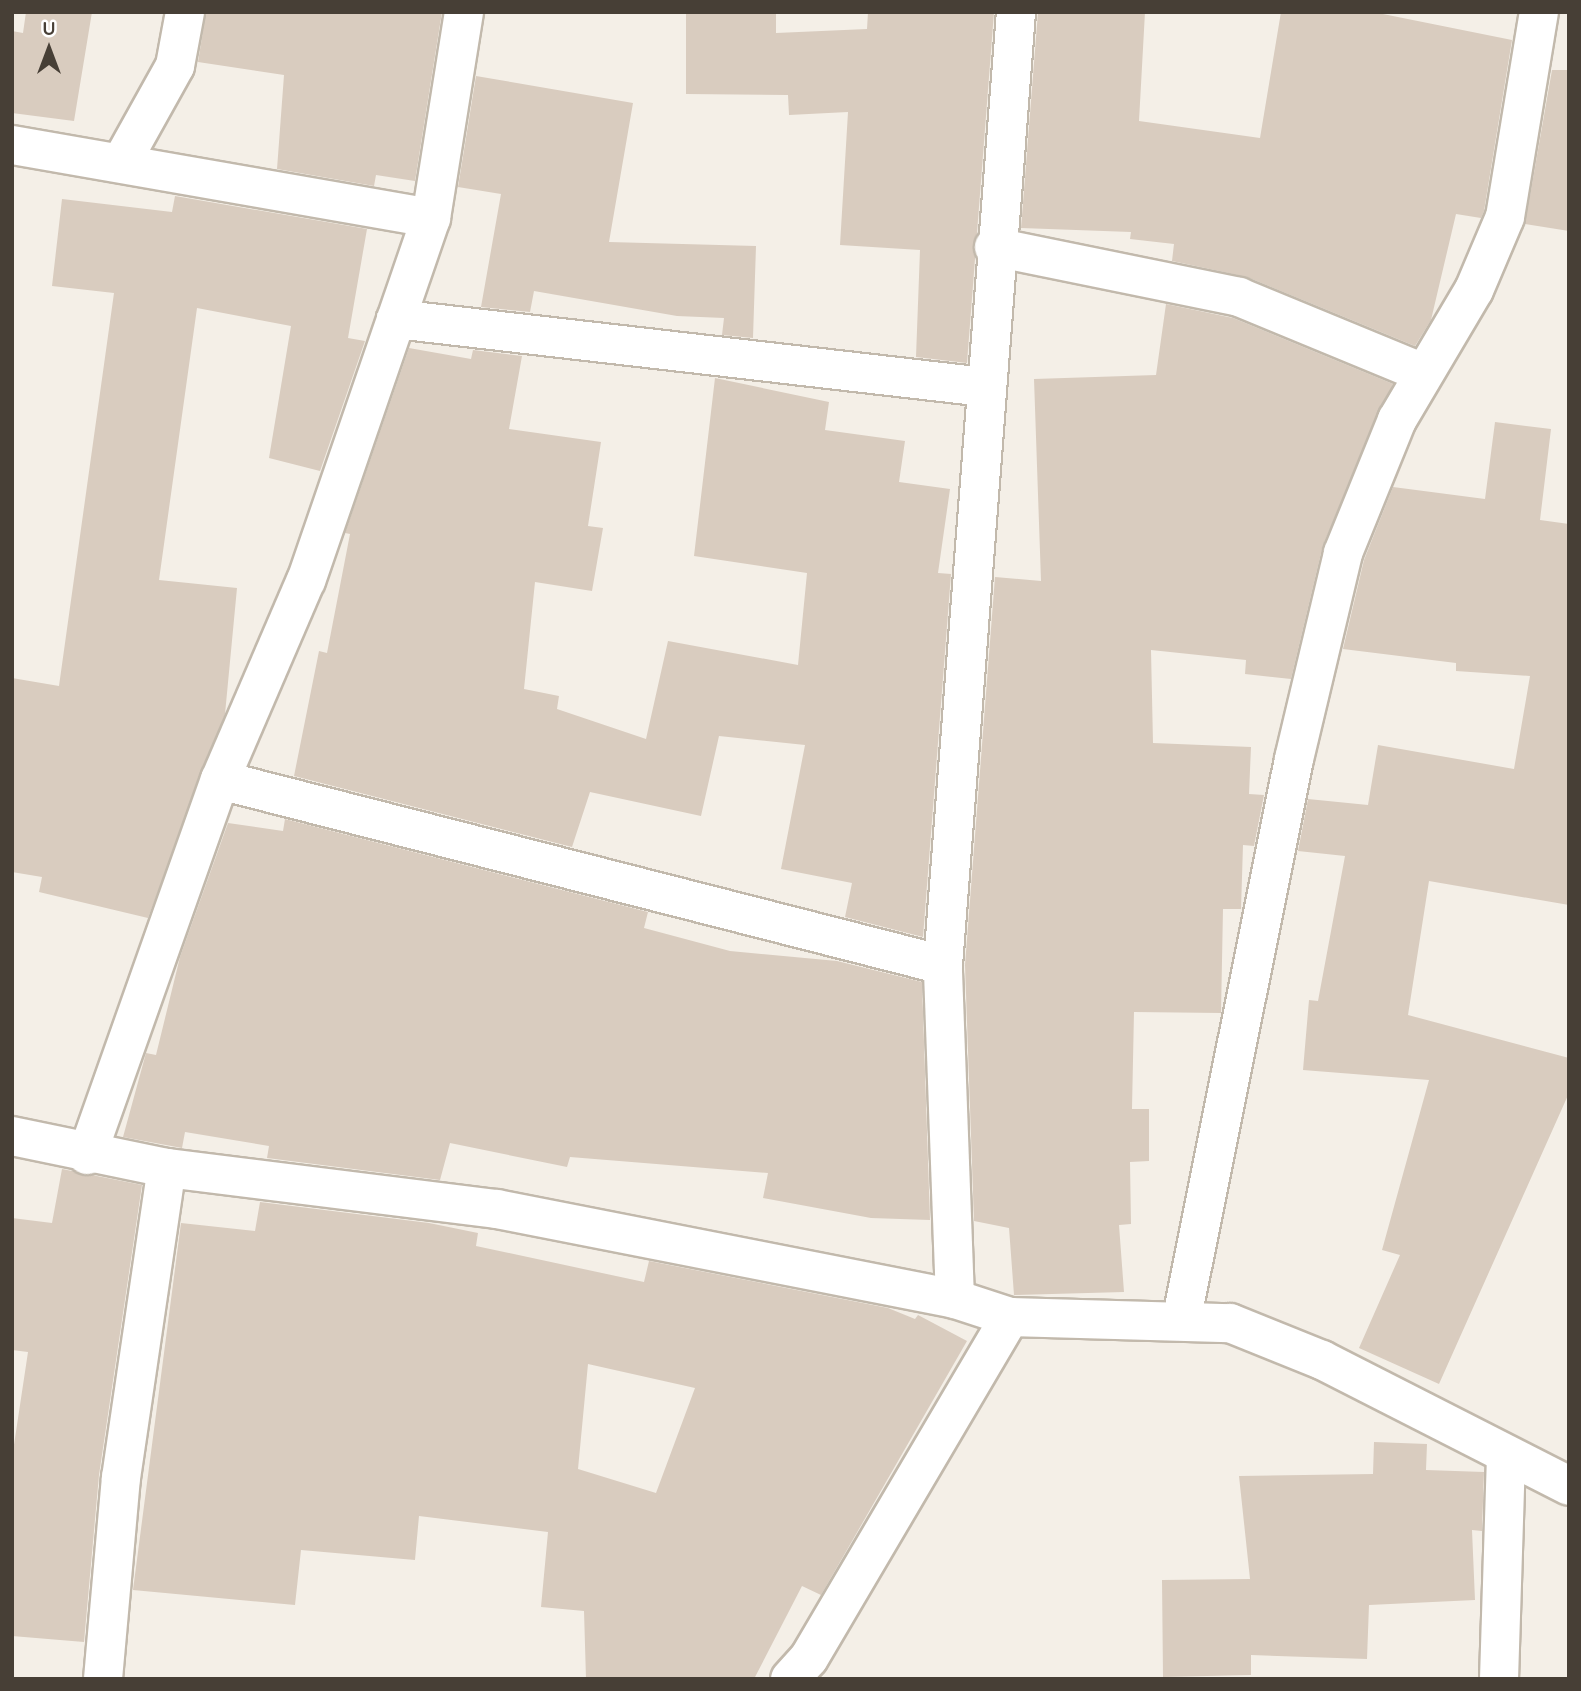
<!DOCTYPE html>
<style>
body{margin:0}
#map{position:relative;width:1581px;height:1691px;overflow:hidden;background:#f4efe7;font-family:Quicksand,sans-serif}
div>[style]{position:absolute}
[style*='--x']{left:calc(var(--x)*1px);top:calc(var(--y)*1px);width:calc(var(--w)*1px);rotate:calc(var(--a)*1deg)}
.building>*{inset:0;background:#d9ccbf}
.roads{filter:drop-shadow(2px 0 #c2b9ac) drop-shadow(-2px 0 #c2b9ac) drop-shadow(0 2px #c2b9ac) drop-shadow(0 -2px #c2b9ac)}
.street>*{height:38px;margin:-19px;padding:0 19px;transform-origin:19px;border-radius:19px;background:#fff}
span{translate:-50% -50%;white-space:nowrap;text-align:center;line-height:1.15;-webkit-text-stroke:5px #fff;paint-order:stroke}
.frame{position:absolute;inset:0;border:14px solid #473f36;pointer-events:none}
.north{position:absolute;left:14px;top:14px;width:70px;height:70px;-webkit-text-stroke:5px #fff;paint-order:stroke;rotate:0deg;font-size:19px;font-weight:700;line-height:28px;text-align:center;color:#473f36}
.north::after{content:'';display:block;margin:auto;width:24px;height:32px;background:#473f36;clip-path:polygon(50% 0,100% 100%,50% 72%,0 100%)}
</style>
<div id="map">
<div class="building">
<div style="clip-path:polygon(26px 12px,92px 12px,74px 121px,12px 113px,12px 31px,23px 33px)"></div>
<div style="clip-path:polygon(206px 12px,442px 12px,415px 181px,376px 175px,374px 186px,277px 169px,284px 75px,198px 62px)"></div>
<div style="clip-path:polygon(686px 12px,776px 12px,776px 33px,867px 29px,868px 12px,994px 12px,967px 363px,916px 357px,920px 250px,840px 245px,848px 112px,789px 115px,788px 95px,686px 94px)"></div>
<div style="clip-path:polygon(1038px 12px,1145px 12px,1139px 121px,1260px 138px,1281px 12px,1373px 12px,1512px 40px,1484px 211px,1481px 218px,1456px 214px,1431px 320px,1415px 346px,1247px 277px,1172px 261px,1174px 244px,1130px 239px,1131px 232px,1021px 228px)"></div>
<div style="clip-path:polygon(1552px 70px,1569px 70px,1569px 231px,1525px 224px)"></div>
<div style="clip-path:polygon(476px 76px,633px 103px,609px 242px,756px 246px,753px 338px,722px 335px,724px 318px,677px 316px,534px 291px,530px 312px,481px 307px,501px 194px,458px 187px)"></div>
<div style="clip-path:polygon(175px 196px,367px 229px,348px 338px,365px 341px,320px 471px,269px 458px,291px 326px,197px 308px,159px 580px,237px 588px,225px 714px,148px 918px,39px 892px,42px 877px,12px 872px,12px 678px,59px 686px,114px 293px,52px 286px,62px 199px,172px 212px)"></div>
<div style="clip-path:polygon(1166px 304px,1233px 318px,1393px 384px,1323px 545px,1291px 679px,1245px 674px,1246px 660px,1151px 650px,1153px 743px,1251px 747px,1249px 794px,1264px 795px,1254px 846px,1243px 845px,1241px 909px,1223px 909px,1221px 1013px,1134px 1012px,1132px 1109px,1149px 1109px,1149px 1161px,1130px 1162px,1131px 1224px,1119px 1225px,1124px 1292px,1014px 1295px,1009px 1228px,974px 1221px,965px 965px,995px 577px,1041px 581px,1034px 379px,1156px 375px)"></div>
<div style="clip-path:polygon(409px 348px,471px 359px,473px 350px,522px 356px,509px 429px,601px 442px,588px 526px,603px 528px,592px 591px,535px 582px,524px 689px,559px 696px,557px 709px,646px 739px,668px 641px,798px 665px,807px 573px,694px 556px,715px 378px,829px 402px,825px 430px,905px 441px,899px 482px,950px 489px,938px 573px,951px 574px,923px 937px,845px 917px,852px 883px,781px 869px,805px 745px,719px 736px,701px 816px,590px 792px,572px 847px,294px 776px,319px 651px,327px 653px,350px 534px,345px 533px)"></div>
<div style="clip-path:polygon(1495px 422px,1551px 429px,1540px 520px,1569px 524px,1569px 905px,1429px 881px,1408px 1015px,1569px 1058px,1569px 1093px,1439px 1384px,1359px 1348px,1400px 1255px,1382px 1250px,1429px 1080px,1303px 1070px,1309px 1000px,1318px 1001px,1345px 856px,1298px 851px,1308px 799px,1368px 805px,1378px 745px,1514px 769px,1530px 676px,1456px 671px,1456px 663px,1343px 649px,1364px 560px,1393px 487px,1485px 499px)"></div>
<div style="clip-path:polygon(285px 819px,648px 912px,644px 928px,730px 951px,837px 961px,922px 982px,930px 1220px,871px 1218px,763px 1198px,768px 1173px,570px 1157px,567px 1167px,450px 1143px,440px 1180px,267px 1158px,269px 1146px,185px 1132px,182px 1148px,123px 1137px,146px 1053px,156px 1055px,180px 957px,228px 823px,283px 831px)"></div>
<div style="clip-path:polygon(62px 1169px,142px 1185px,99px 1475px,84px 1642px,12px 1636px,12px 1458px,28px 1352px,12px 1350px,12px 1218px,52px 1223px)"></div>
<div style="clip-path:polygon(evenodd,260px 1202px,429px 1223px,478px 1233px,476px 1246px,644px 1282px,649px 1261px,888px 1308px,915px 1319px,918px 1315px,967px 1341px,821px 1595px,802px 1586px,754px 1679px,586px 1679px,584px 1611px,541px 1607px,548px 1532px,419px 1516px,415px 1560px,301px 1550px,295px 1605px,133px 1590px,181px 1223px,255px 1231px,260px 1202px,588px 1364px,695px 1388px,656px 1493px,578px 1469px,588px 1364px)"></div>
<div style="clip-path:polygon(1374px 1442px,1427px 1444px,1426px 1470px,1484px 1472px,1482px 1531px,1472px 1530px,1475px 1600px,1369px 1605px,1367px 1659px,1251px 1655px,1251px 1675px,1163px 1677px,1162px 1580px,1250px 1579px,1239px 1476px,1373px 1474px)"></div>
</div>
<div class="roads">
<div class="street">
<div style="--x:464;--y:12;--w:209;--a:99.1"></div>
<div style="--x:431;--y:218;--w:383;--a:109"></div>
<div style="--x:306;--y:580;--w:218;--a:113.3"></div>
<div style="--x:220;--y:780;--w:746;--a:14.35"></div>
<div style="--x:12;--y:145;--w:425;--a:9.9"></div>
<div style="--x:121;--y:163;--w:111;--a:-60.9"></div>
<div style="--x:175;--y:66;--w:55;--a:-79.5"></div>
<div style="--x:994;--y:247;--w:250;--a:11.5"></div>
<div style="--x:1239;--y:297;--w:197;--a:22.4"></div>
<div style="--x:396;--y:319;--w:593;--a:6.59"></div>
<div style="--x:12;--y:1136;--w:158;--a:11.7"></div>
<div style="--x:167;--y:1168;--w:333;--a:7.1"></div>
<div style="--x:497;--y:1209;--w:467;--a:11.1"></div>
<div style="--x:955;--y:1299;--w:58;--a:18.1"></div>
<div style="--x:1010;--y:1317;--w:220;--a:1.6"></div>
<div style="--x:1230;--y:1323;--w:99;--a:21.9"></div>
<div style="--x:1322;--y:1360;--w:277;--a:27"></div>
<div style="--x:87;--y:1155;--w:398;--a:-70.5"></div>
<div style="--x:955;--y:1299;--w:334;--a:-92.1"></div>
<div style="--x:943;--y:965;--w:956;--a:-85.62"></div>
<div style="--x:1182;--y:1317;--w:569;--a:-78.65"></div>
<div style="--x:1294;--y:759;--w:212;--a:-76.6"></div>
<div style="--x:1343;--y:553;--w:144;--a:-67.9"></div>
<div style="--x:1397;--y:420;--w:151;--a:-59.4"></div>
<div style="--x:1474;--y:290;--w:79;--a:-67"></div>
<div style="--x:1505;--y:217;--w:208;--a:-80.6"></div>
<div style="--x:103;--y:1679;--w:202;--a:-84.9"></div>
<div style="--x:121;--y:1478;--w:313;--a:-81.6"></div>
<div style="--x:790;--y:1679;--w:28;--a:-48"></div>
<div style="--x:809;--y:1658;--w:396;--a:-59.5"></div>
<div style="--x:1499;--y:1679;--w:220;--a:-88.2"></div>
</div>
</div>
<div class="frame"></div>
<div class="north">U</div>
</div>
